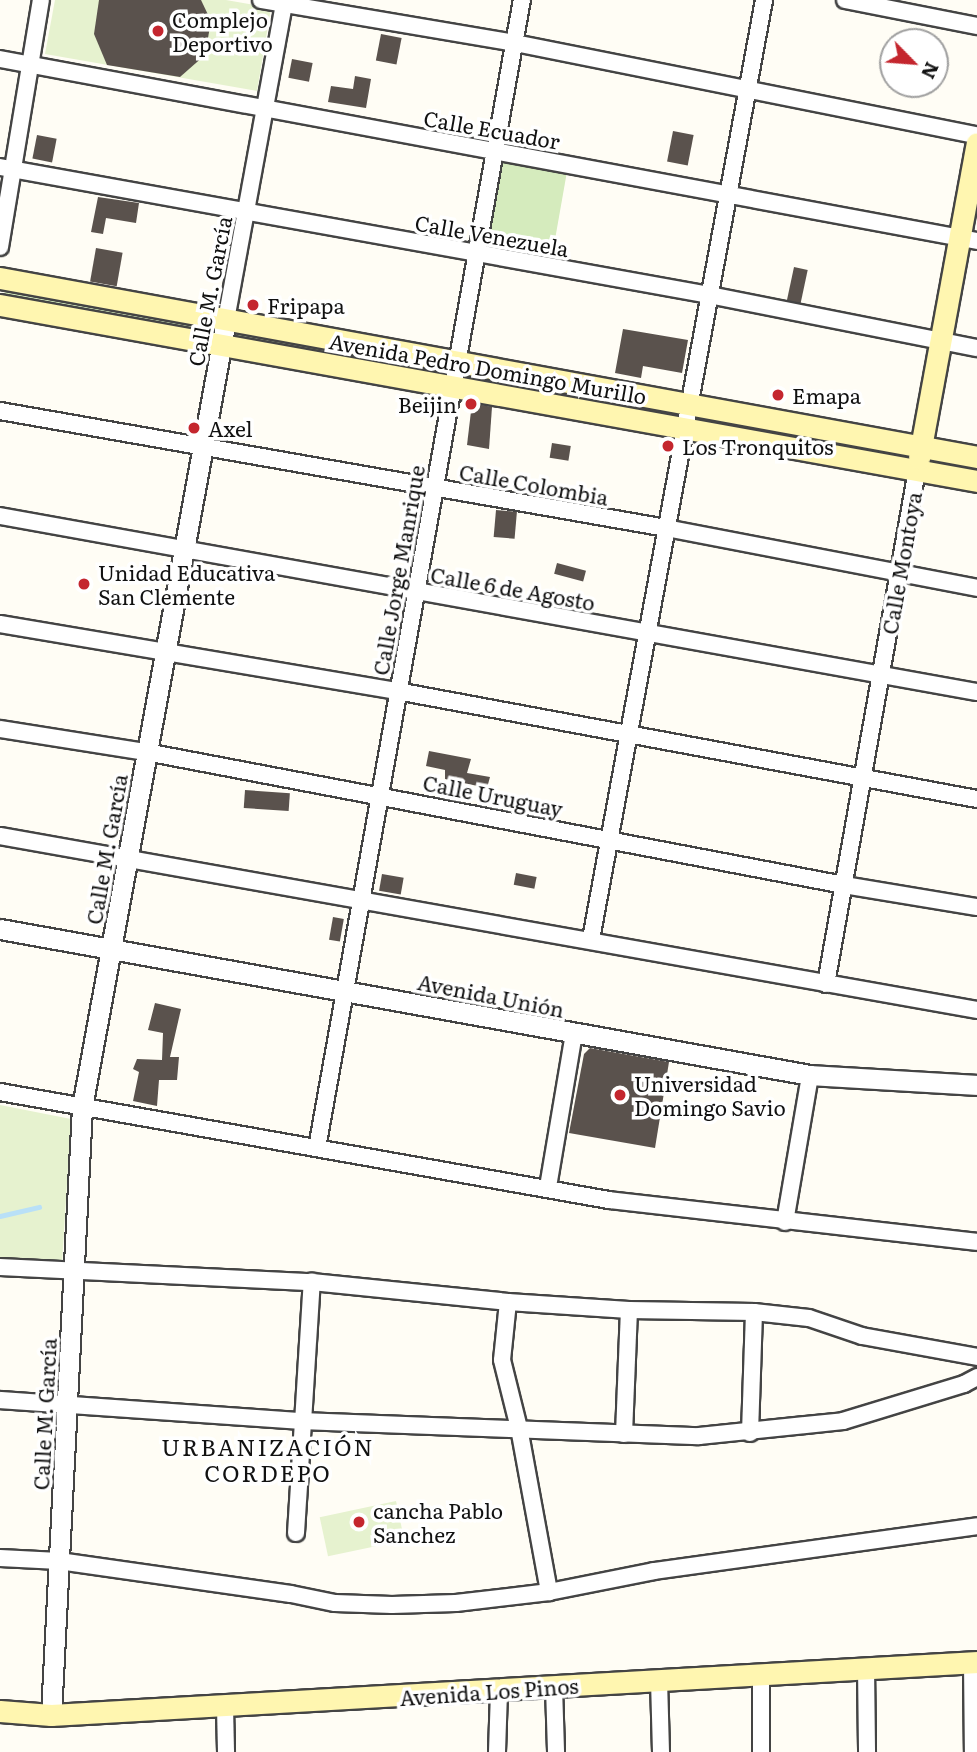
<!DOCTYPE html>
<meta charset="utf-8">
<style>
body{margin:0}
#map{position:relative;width:977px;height:1752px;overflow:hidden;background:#fffdf5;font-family:Literata,serif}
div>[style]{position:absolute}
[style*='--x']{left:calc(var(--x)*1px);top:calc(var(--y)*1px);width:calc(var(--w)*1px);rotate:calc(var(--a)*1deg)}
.green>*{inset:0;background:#d5ebbd;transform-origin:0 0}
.pitch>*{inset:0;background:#e6f2cf;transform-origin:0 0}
.stream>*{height:4.5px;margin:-2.25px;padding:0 2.25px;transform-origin:2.25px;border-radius:2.25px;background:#b9e0f7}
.building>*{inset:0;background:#5a524d;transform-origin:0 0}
.roads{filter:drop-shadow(2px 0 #444) drop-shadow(-2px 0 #444) drop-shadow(0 2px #444) drop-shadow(0 -2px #444)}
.minor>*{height:16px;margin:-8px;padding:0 8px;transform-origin:8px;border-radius:8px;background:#fff}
.tertiary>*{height:19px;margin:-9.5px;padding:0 9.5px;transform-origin:9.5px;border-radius:9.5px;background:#fff}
.secondary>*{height:21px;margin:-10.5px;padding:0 10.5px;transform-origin:10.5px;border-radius:10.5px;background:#fff6b0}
.dots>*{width:19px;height:19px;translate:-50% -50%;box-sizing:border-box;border:4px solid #fff;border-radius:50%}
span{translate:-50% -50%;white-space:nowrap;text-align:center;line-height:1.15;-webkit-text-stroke:7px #fff;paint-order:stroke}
.poi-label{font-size:21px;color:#111}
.left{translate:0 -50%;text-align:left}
.right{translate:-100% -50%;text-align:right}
.street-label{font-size:21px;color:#111}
.neighbourhood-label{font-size:23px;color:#111;letter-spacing:2px}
.north{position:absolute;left:879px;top:28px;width:70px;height:70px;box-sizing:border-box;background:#fff;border:2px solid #a0a0a0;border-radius:50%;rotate:115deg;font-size:19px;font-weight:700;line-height:28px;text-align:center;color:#111}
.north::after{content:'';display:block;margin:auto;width:24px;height:32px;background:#c4262e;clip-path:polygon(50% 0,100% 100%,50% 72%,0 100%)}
</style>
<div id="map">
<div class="green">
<div style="left:502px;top:160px;width:66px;height:90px;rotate:10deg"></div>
<div style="left:6px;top:286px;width:208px;height:11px;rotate:11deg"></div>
<div style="left:240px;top:328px;width:209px;height:12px;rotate:11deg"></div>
<div style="left:467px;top:371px;width:209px;height:11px;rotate:10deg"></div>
<div style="left:705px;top:412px;width:209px;height:12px;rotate:11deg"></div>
</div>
<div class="pitch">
<div style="clip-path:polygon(55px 0,226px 0,271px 8px,257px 91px,45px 54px)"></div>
<div style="clip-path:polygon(0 1105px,71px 1119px,62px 1263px,0 1258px)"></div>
<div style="left:396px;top:1501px;width:40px;height:78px;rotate:78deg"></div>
</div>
<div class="stream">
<div style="--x:0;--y:1216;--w:40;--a:-13"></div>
</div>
<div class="building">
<div style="clip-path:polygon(99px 0,201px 0,211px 21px,205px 55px,180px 77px,107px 65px,94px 34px)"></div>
<div style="left:381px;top:34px;width:21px;height:27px;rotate:11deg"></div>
<div style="left:292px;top:59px;width:21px;height:19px;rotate:11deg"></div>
<div style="clip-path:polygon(355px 76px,371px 79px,366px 108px,328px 102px,331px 86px,353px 89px)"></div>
<div style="left:673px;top:131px;width:21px;height:31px;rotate:11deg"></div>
<div style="left:37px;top:135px;width:20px;height:24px;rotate:11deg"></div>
<div style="clip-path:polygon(98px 197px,139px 203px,136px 223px,106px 218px,103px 234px,91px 232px)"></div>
<div style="left:96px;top:248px;width:27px;height:34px;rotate:10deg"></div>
<div style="left:794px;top:267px;width:14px;height:34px;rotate:12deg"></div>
<div style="clip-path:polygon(623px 329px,688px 340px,682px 373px,643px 366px,641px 378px,615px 373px)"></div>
<div style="clip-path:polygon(472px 403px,492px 407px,489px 449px,467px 445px)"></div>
<div style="left:552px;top:443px;width:19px;height:15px;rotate:9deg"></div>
<div style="left:496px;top:510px;width:21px;height:27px;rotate:5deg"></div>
<div style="left:557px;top:563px;width:30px;height:11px;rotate:15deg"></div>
<div style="clip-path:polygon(429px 751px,471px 759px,467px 773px,490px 777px,487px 788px,445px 779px,445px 770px,426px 766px)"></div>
<div style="left:245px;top:790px;width:45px;height:18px;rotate:4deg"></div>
<div style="left:516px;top:873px;width:21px;height:12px;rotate:11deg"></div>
<div style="left:382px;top:874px;width:22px;height:17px;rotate:10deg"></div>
<div style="left:333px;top:917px;width:11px;height:23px;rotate:10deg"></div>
<div style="clip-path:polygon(155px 1003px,181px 1009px,170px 1057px,179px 1057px,177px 1080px,159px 1080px,157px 1106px,133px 1101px,139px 1072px,133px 1069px,137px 1059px,162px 1060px,163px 1033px,148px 1030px)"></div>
<div style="clip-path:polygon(590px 1048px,669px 1062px,655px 1148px,569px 1133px,584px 1054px)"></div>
</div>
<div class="roads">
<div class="minor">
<div style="--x:261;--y:0;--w:258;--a:9.6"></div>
<div style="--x:515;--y:43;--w:471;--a:11.3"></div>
<div style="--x:845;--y:0;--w:135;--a:11.1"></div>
<div style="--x:0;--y:59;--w:994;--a:10.55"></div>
<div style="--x:0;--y:167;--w:720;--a:10.23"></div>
<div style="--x:709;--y:295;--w:273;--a:11.2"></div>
<div style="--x:0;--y:247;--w:250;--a:-80.6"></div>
<div style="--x:226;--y:320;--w:325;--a:-79.6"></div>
<div style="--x:0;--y:411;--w:676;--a:9.96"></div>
<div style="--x:666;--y:528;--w:317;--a:10.9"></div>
<div style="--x:0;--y:516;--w:993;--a:10.21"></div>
<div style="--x:0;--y:624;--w:403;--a:9.6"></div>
<div style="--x:397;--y:691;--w:590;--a:10.55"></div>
<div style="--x:0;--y:729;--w:148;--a:9"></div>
<div style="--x:146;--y:752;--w:711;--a:10.79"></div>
<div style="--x:844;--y:885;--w:135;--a:9.4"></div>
<div style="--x:0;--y:836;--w:992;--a:10.1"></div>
<div style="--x:591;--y:939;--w:955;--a:-79.56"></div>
<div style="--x:826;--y:984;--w:522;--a:-79.96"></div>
<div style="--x:0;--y:1092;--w:619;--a:10.06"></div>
<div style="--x:609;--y:1200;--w:370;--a:6.5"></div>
<div style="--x:317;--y:1148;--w:1166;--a:-79.88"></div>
<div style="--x:548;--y:1187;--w:155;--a:-80.4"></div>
<div style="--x:785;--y:1222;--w:149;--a:-80.3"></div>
<div style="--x:0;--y:1267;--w:312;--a:2.8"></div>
<div style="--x:312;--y:1282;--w:197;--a:5.8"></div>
<div style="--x:508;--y:1302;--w:121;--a:3.8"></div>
<div style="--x:629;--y:1310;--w:125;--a:0.9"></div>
<div style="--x:754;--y:1312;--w:55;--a:6.2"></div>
<div style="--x:809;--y:1318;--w:56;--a:18.8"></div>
<div style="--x:862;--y:1336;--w:117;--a:10.3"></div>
<div style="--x:508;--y:1302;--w:58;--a:95.9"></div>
<div style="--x:502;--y:1360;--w:70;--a:76"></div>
<div style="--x:519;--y:1428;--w:167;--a:79.6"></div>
<div style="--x:0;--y:1400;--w:302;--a:4"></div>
<div style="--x:301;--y:1421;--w:398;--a:2.2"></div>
<div style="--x:699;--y:1436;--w:145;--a:-5.9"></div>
<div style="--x:843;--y:1421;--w:127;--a:-17"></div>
<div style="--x:964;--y:1384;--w:15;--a:-28"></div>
<div style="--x:750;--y:1433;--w:121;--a:-88.1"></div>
<div style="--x:624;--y:1434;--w:124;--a:-87.7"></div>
<div style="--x:296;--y:1533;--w:252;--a:-86.4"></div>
<div style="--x:0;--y:1558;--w:59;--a:2.9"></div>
<div style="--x:59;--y:1561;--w:234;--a:8.1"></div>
<div style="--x:291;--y:1594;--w:45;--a:11.6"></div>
<div style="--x:335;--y:1603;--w:57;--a:2"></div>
<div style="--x:392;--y:1605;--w:64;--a:-1.8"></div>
<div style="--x:456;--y:1603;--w:94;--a:-6.7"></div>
<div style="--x:549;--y:1592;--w:107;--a:-11.3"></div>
<div style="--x:654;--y:1571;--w:326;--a:-7.9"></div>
<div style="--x:972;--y:1663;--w:89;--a:89.4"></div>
<div style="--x:866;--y:1667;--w:85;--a:89.3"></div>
<div style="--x:761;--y:1674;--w:78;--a:90"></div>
<div style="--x:659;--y:1680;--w:72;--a:88.4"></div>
<div style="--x:554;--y:1687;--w:65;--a:88.2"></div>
<div style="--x:225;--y:1707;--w:45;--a:88.7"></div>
<div style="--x:497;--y:1752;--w:61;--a:-88.1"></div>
</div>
<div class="tertiary">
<div style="--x:0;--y:929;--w:823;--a:10.22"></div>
<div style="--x:810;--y:1075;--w:167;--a:3.4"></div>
<div style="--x:51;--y:1715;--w:609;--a:-87.08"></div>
<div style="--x:82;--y:1107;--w:800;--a:-79.63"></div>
</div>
<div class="secondary">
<div style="--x:0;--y:278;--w:993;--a:10.38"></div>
<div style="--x:0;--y:305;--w:993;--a:10.21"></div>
<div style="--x:919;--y:458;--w:320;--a:-79.6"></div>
<div style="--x:0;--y:1711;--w:51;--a:4.5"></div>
<div style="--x:51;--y:1715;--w:928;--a:-3.28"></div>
</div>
</div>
<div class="dots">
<div style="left:158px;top:31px;background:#c4262e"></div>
<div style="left:253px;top:305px;background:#c4262e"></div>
<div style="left:778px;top:395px;background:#c4262e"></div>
<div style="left:471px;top:404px;background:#c4262e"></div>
<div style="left:194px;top:428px;background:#c4262e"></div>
<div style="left:668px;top:446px;background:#c4262e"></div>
<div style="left:84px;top:584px;background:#c4262e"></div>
<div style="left:620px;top:1095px;background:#c4262e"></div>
<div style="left:359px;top:1522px;background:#c4262e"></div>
</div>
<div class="poi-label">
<span class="left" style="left:172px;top:31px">Complejo<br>Deportivo</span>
<span class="left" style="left:267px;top:305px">Fripapa</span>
<span class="left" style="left:792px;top:395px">Emapa</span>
<span class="right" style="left:457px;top:404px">Beijin</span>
<span class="left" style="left:208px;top:428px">Axel</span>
<span class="left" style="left:682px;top:446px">Los Tronquitos</span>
<span class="left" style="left:98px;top:584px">Unidad Educativa<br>San Clemente</span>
<span class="left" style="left:634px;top:1095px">Universidad<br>Domingo Savio</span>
<span class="left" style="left:373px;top:1522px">cancha Pablo<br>Sanchez</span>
</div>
<div class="street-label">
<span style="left:492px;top:129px;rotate:10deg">Calle Ecuador</span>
<span style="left:492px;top:235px;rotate:10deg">Calle Venezuela</span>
<span style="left:209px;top:291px;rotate:-79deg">Calle M. García</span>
<span style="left:488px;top:368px;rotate:10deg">Avenida Pedro Domingo Murillo</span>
<span style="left:534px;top:484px;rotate:10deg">Calle Colombia</span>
<span style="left:901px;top:563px;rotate:-80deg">Calle Montoya</span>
<span style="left:398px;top:570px;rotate:-80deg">Calle Jorge Manrique</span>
<span style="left:513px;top:588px;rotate:10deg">Calle 6 de Agosto</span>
<span style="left:493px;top:795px;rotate:11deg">Calle Uruguay</span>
<span style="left:106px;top:849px;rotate:-80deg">Calle M. García</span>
<span style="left:491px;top:995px;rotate:11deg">Avenida Unión</span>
<span style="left:44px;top:1414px;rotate:-87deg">Calle M. García</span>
<span style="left:489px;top:1691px;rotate:-4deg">Avenida Los Pinos</span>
</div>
<div class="neighbourhood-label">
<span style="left:268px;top:1459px">URBANIZACIÓN<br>CORDEPO</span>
</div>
<div class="north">N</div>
</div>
